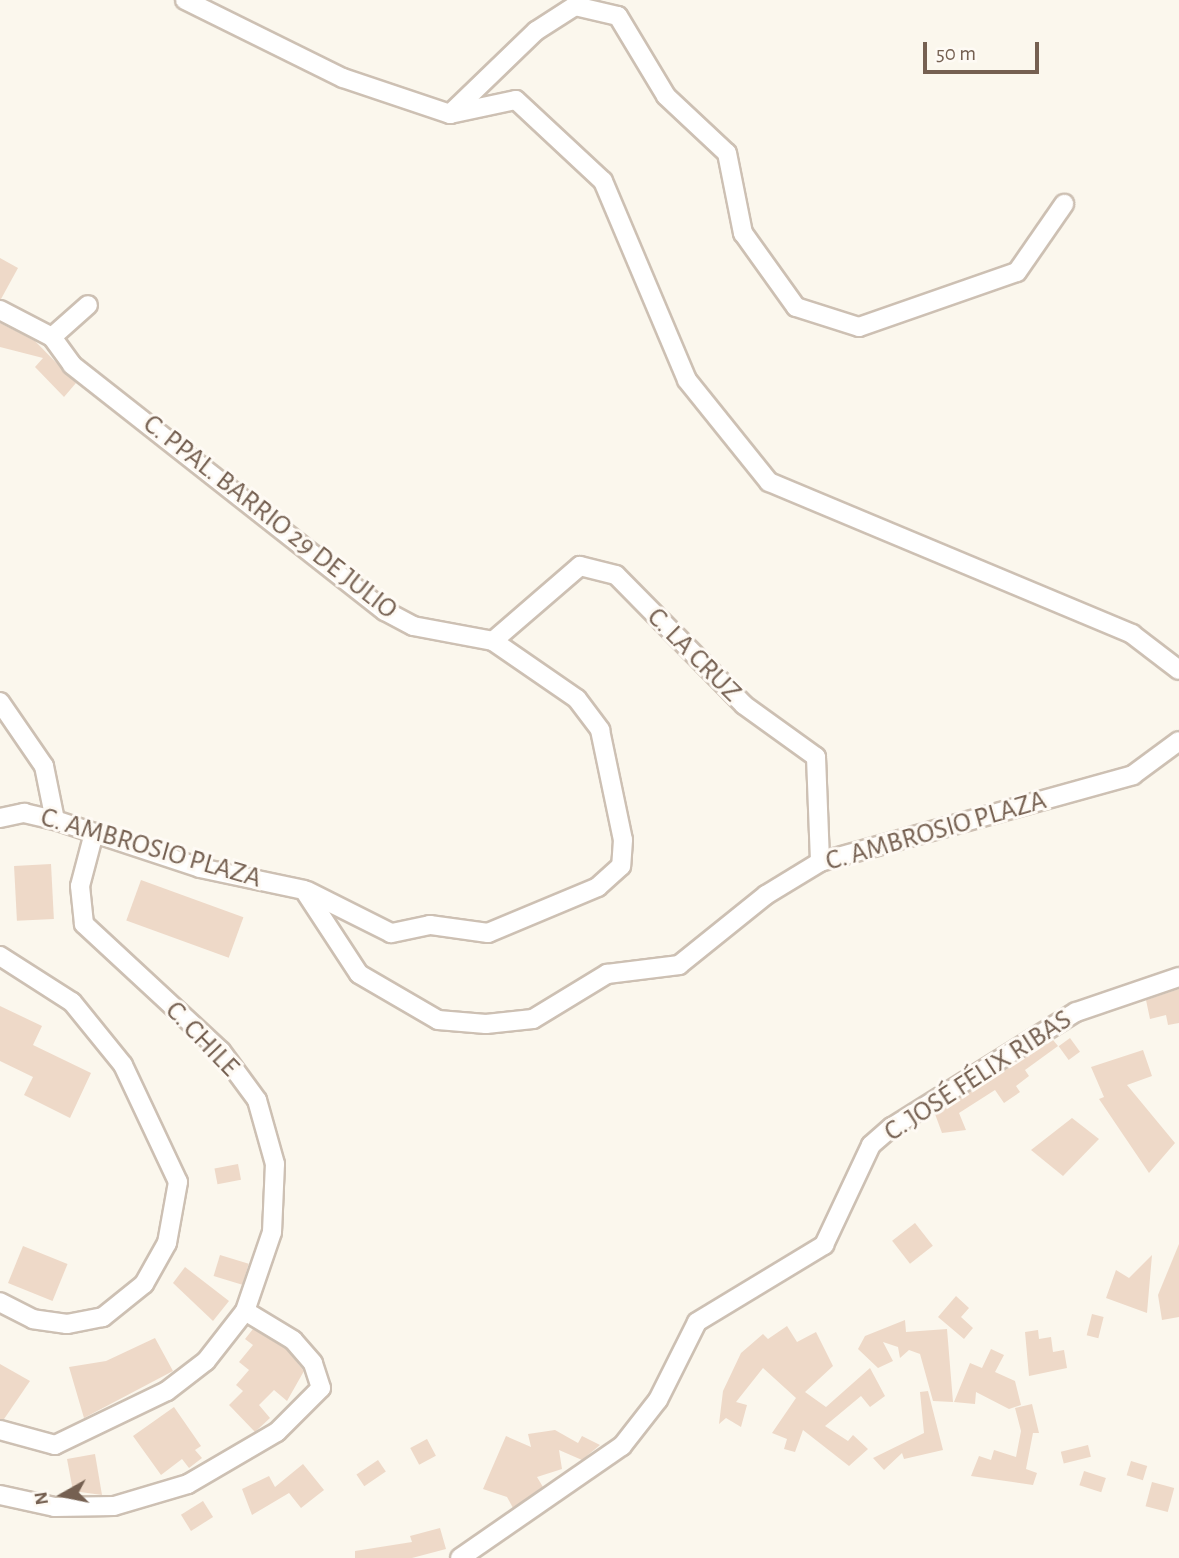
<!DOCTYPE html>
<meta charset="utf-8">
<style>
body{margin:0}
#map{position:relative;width:1179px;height:1558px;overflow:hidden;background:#fbf7ed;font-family:"Alegreya Sans",sans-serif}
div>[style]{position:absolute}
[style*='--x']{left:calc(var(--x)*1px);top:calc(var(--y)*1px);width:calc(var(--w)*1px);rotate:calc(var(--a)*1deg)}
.building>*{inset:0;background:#eed9c8;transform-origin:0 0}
.roads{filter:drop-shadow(2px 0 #cdc0b3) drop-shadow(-2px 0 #cdc0b3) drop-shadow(0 2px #cdc0b3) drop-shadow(0 -2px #cdc0b3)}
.minor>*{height:18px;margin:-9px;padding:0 9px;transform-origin:9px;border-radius:9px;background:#fff}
span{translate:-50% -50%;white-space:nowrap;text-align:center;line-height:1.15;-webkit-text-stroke:6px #fefaf4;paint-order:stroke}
.street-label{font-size:28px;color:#756051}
.north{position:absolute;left:28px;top:1460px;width:70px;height:70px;-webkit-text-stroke:5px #fefaf4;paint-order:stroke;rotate:261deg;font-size:19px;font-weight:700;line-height:28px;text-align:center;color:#756051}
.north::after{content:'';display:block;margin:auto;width:24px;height:32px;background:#756051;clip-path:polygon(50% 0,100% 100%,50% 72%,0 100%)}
.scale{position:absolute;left:923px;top:42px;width:116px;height:32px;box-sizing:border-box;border:4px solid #756051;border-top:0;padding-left:9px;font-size:21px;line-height:24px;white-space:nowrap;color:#756051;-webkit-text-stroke:5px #fefaf4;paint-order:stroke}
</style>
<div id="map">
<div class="building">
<div style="clip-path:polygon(0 258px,18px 268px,1px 299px,0 299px)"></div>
<div style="clip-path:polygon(0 323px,35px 341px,76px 383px,64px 397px,35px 367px,43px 358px,0 347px)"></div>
<div style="left:51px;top:864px;width:55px;height:37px;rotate:87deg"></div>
<div style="left:141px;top:880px;width:109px;height:43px;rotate:20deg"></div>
<div style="clip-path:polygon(1179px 989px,1179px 1023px,1168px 1025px,1166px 1015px,1150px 1019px,1146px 1000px)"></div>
<div style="clip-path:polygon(0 1006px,42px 1026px,33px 1045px,91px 1073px,70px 1118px,24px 1095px,33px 1077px,0 1061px)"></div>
<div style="left:1070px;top:1038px;width:17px;height:14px;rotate:54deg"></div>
<div style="clip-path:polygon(1053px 1040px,1058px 1046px,1025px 1070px,1029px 1076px,1016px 1086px,1020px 1092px,1004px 1103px,995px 1090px,959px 1113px,966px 1130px,942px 1133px,935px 1114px)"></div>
<div style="clip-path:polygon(1143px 1050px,1152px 1076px,1127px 1085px,1175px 1143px,1149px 1173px,1099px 1099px,1104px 1097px,1091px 1067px)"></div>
<div style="clip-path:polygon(1072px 1118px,1099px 1139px,1063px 1176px,1031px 1150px)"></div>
<div style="left:238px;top:1164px;width:16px;height:24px;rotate:79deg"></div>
<div style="left:915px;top:1223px;width:29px;height:29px;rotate:52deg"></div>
<div style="clip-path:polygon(1179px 1244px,1179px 1317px,1162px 1320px,1158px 1295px)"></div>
<div style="left:23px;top:1246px;width:48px;height:40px;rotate:22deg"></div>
<div style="left:220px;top:1255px;width:30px;height:22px;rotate:17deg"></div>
<div style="clip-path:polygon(1152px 1255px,1147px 1313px,1106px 1298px,1116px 1270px,1129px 1278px)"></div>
<div style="clip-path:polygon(185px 1267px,229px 1301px,213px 1321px,173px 1283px)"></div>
<div style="clip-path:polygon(956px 1296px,969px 1308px,961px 1317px,973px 1328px,964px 1339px,938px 1317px)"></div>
<div style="left:1092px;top:1314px;width:12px;height:22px;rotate:14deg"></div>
<div style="clip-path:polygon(905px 1320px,906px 1332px,947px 1329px,953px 1402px,933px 1401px,920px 1354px,909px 1350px,900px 1358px,898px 1347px,883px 1342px,893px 1361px,878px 1368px,858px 1349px,865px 1336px)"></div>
<div style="clip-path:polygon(787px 1326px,797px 1342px,816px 1332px,833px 1366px,805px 1392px,826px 1407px,870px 1368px,885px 1396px,870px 1407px,861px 1396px,825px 1426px,848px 1441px,853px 1435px,868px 1449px,849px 1466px,803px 1430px,795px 1452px,784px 1449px,787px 1439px,772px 1433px,796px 1398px,763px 1368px,736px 1402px,747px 1405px,741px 1427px,726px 1418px,719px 1424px,723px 1391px,741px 1353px,763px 1334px,768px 1339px)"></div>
<div style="clip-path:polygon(253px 1329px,286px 1349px,304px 1371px,287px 1401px,274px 1390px,259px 1405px,270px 1418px,255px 1432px,229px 1405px,243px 1391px,236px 1385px,249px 1370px,239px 1362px,253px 1345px,245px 1339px)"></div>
<div style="clip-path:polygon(1038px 1330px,1039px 1339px,1051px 1337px,1053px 1352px,1064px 1350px,1067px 1368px,1029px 1376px,1025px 1332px)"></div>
<div style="clip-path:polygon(155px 1338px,173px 1371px,84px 1418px,69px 1367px,106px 1361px)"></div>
<div style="clip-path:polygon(991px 1349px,1004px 1355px,995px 1372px,1015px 1381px,1021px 1405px,1009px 1409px,976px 1392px,975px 1404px,954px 1402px,970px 1363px,982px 1368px)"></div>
<div style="clip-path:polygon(0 1364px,30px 1381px,4px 1419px,0 1419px)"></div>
<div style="clip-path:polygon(928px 1391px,943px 1450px,904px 1459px,902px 1453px,884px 1470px,873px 1458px,924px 1433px,920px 1392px)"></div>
<div style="clip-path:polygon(1032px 1404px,1039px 1433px,1033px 1433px,1026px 1469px,1037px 1473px,1033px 1485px,971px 1476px,979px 1456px,991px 1460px,994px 1450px,1016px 1457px,1021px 1431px,1015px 1408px)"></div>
<div style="clip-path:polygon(174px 1407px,201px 1446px,195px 1450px,202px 1458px,189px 1468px,182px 1459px,161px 1475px,133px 1436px)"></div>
<div style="clip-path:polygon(555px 1430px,578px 1443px,582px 1436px,600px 1445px,582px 1460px,559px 1450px,562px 1469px,537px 1477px,543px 1487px,513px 1508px,507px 1497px,483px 1489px,506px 1436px,531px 1447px,528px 1434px)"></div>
<div style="left:427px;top:1439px;width:19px;height:19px;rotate:62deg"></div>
<div style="left:1088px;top:1445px;width:12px;height:28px;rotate:76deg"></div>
<div style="clip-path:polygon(95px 1454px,102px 1495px,73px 1491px,67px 1459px)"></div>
<div style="left:378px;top:1460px;width:14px;height:26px;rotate:56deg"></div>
<div style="left:1131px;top:1461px;width:17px;height:15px;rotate:17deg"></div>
<div style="clip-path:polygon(303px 1464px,324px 1490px,301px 1508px,289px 1493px,252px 1515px,242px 1489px,269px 1476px,275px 1487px)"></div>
<div style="left:1084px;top:1471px;width:23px;height:15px;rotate:18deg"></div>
<div style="left:1152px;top:1482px;width:23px;height:25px;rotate:15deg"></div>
<div style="left:203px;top:1501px;width:19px;height:26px;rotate:58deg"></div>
<div style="clip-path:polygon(440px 1528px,446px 1549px,412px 1558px,355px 1558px,355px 1551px,412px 1542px,410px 1536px)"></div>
</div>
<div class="roads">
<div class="minor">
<div style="--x:185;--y:0;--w:176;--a:26.3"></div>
<div style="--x:343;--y:78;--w:113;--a:18.6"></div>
<div style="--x:450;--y:114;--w:67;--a:-12"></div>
<div style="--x:516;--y:100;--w:119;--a:43"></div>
<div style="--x:603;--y:181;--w:216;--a:67.1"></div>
<div style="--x:687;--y:380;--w:131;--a:51.2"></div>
<div style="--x:769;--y:482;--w:394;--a:22.7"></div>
<div style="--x:1132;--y:634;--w:59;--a:37.5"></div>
<div style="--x:450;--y:114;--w:120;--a:-44"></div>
<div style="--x:536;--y:31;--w:46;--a:-32.7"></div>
<div style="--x:575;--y:6;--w:44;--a:13.1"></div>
<div style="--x:618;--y:16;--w:93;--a:59"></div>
<div style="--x:666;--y:96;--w:83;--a:43.1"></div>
<div style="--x:727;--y:153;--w:82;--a:78.7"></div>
<div style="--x:743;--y:233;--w:91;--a:54.4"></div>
<div style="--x:796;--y:307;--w:66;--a:17.6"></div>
<div style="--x:859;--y:327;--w:167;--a:-19.2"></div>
<div style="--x:1017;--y:272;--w:83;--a:-55.3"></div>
<div style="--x:0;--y:310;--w:59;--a:27.4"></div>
<div style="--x:52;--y:337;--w:34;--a:54"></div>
<div style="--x:72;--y:365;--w:398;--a:38.2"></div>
<div style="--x:385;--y:611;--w:32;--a:28"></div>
<div style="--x:413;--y:626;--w:81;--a:10.6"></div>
<div style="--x:493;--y:641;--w:102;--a:34.6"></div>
<div style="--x:577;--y:699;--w:39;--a:53"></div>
<div style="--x:600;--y:730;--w:112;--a:78.2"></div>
<div style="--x:623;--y:840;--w:26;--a:94"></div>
<div style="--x:621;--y:866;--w:31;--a:138"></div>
<div style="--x:598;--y:887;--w:119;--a:157.3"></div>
<div style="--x:488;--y:933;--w:59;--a:-172.1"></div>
<div style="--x:430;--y:925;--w:40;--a:168"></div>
<div style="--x:391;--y:933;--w:94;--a:-153.4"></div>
<div style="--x:52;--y:337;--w:48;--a:-41.6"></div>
<div style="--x:493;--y:641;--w:115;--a:-40.8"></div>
<div style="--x:580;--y:566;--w:37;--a:14"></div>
<div style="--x:616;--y:575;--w:182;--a:45.4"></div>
<div style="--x:744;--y:705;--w:89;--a:35.8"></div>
<div style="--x:816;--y:757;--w:105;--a:87.8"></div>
<div style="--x:0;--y:702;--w:78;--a:55.5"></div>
<div style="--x:44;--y:766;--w:55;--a:78.5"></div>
<div style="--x:0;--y:818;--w:25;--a:-12"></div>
<div style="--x:24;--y:813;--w:32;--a:13"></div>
<div style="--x:55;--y:820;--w:153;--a:18.3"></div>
<div style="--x:200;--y:868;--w:106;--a:11.9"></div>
<div style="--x:304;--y:890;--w:100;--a:56.8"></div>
<div style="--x:359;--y:974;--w:91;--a:30.2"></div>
<div style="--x:438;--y:1020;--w:48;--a:4.8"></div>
<div style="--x:486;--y:1024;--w:47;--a:-6.1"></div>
<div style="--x:533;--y:1019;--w:87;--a:-31.3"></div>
<div style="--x:607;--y:974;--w:73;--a:-7.1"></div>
<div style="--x:679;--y:965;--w:112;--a:-38.8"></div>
<div style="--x:766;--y:895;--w:63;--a:-31.4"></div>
<div style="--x:820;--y:862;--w:325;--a:-15.5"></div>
<div style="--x:1133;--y:775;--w:57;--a:-36.5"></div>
<div style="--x:0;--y:956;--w:85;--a:32.6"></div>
<div style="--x:72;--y:1002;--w:81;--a:51"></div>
<div style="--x:123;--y:1065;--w:129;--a:64.8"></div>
<div style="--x:178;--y:1182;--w:62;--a:100.2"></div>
<div style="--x:167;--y:1243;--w:47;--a:119.3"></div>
<div style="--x:144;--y:1284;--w:53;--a:141.2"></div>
<div style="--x:103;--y:1317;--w:37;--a:169"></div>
<div style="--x:67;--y:1324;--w:34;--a:-172"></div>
<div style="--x:33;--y:1319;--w:37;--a:-153"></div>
<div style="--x:0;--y:1430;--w:57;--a:15.3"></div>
<div style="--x:55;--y:1445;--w:124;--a:-25.7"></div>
<div style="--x:167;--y:1391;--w:49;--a:-37.6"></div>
<div style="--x:206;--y:1361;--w:63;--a:-52"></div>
<div style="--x:245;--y:1311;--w:83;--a:-71.1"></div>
<div style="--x:272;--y:1232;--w:68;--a:-87.5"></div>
<div style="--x:275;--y:1164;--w:66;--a:-105.7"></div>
<div style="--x:257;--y:1100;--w:61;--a:-126.3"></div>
<div style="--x:221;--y:1051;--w:187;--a:-137.2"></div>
<div style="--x:84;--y:924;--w:38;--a:-96"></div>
<div style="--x:80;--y:886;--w:55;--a:-75.2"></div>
<div style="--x:0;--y:1495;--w:56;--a:12.3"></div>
<div style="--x:55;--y:1507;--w:59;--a:-1"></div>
<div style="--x:114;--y:1506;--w:77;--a:-16.6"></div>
<div style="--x:188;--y:1484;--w:103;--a:-30.3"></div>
<div style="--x:277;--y:1432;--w:62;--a:-45"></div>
<div style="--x:321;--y:1388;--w:26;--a:-108"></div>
<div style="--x:313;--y:1363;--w:30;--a:-131"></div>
<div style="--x:293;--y:1340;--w:56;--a:-148.9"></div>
<div style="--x:460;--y:1558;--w:197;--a:-34.7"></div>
<div style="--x:622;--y:1446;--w:58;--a:-52"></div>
<div style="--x:658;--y:1400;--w:87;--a:-63.4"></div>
<div style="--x:697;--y:1322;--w:149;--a:-31.2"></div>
<div style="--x:824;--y:1245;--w:110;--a:-64.8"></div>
<div style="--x:871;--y:1145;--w:28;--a:-41"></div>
<div style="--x:892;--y:1127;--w:217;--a:-32"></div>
<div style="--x:1076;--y:1012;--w:109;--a:-18.8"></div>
</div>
</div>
<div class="street-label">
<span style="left:270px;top:517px;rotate:38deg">C. PPAL. BARRIO 29 DE JULIO</span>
<span style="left:694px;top:655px;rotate:45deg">C. LA CRUZ</span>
<span style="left:936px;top:831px;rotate:-16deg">C. AMBROSIO PLAZA</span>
<span style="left:151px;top:848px;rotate:16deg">C. AMBROSIO PLAZA</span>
<span style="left:202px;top:1039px;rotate:46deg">C. CHILE</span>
<span style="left:978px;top:1076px;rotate:-33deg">C. JOSÉ FÉLIX RIBAS</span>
</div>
<div class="north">N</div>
<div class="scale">50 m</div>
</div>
